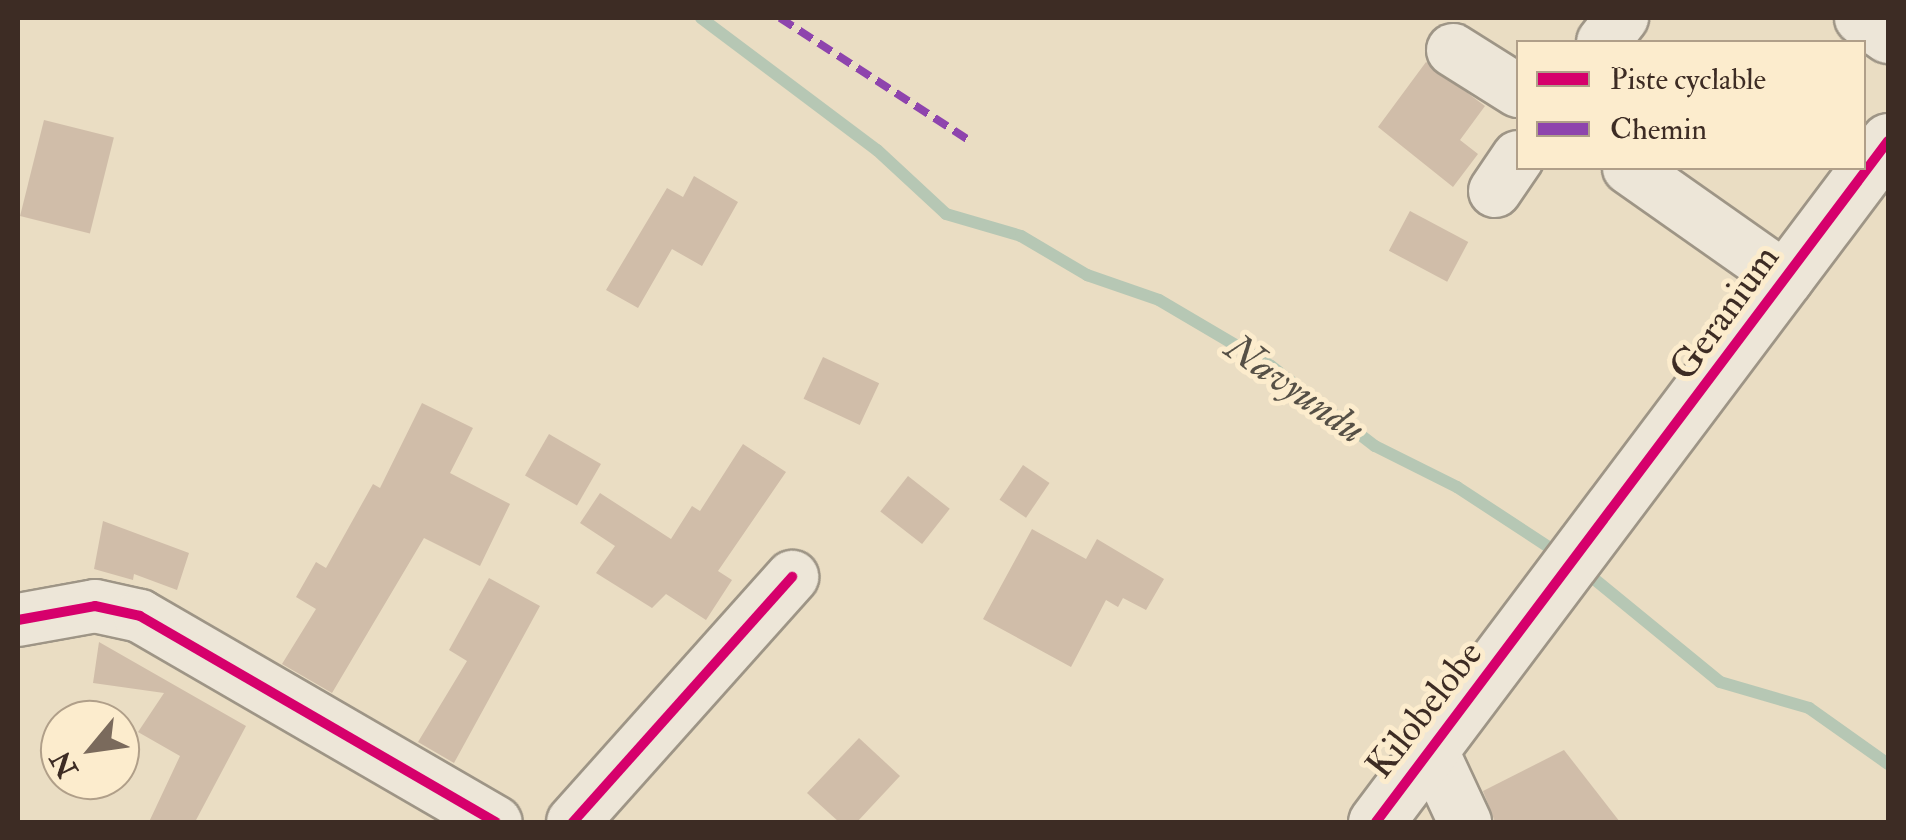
<!DOCTYPE html>
<style>
body{margin:0}
#map{position:relative;width:1906px;height:840px;overflow:hidden;background:#eaddc3;font-family:"IM FELL Double Pica",serif}
div>[style]{position:absolute}
[style*='--x']{left:calc(var(--x)*1px);top:calc(var(--y)*1px);width:calc(var(--w)*1px);rotate:calc(var(--a)*1deg)}
.stream>*{height:12px;margin:-6px;padding:0 6px;transform-origin:6px;border-radius:6px;background:#b6c7b4}
.building>*{inset:0;background:#d0bda9;transform-origin:0 0}
.roads{filter:drop-shadow(2px 0 #9e9586) drop-shadow(-2px 0 #9e9586) drop-shadow(0 2px #9e9586) drop-shadow(0 -2px #9e9586)}
.minor>*{height:52px;margin:-26px;padding:0 26px;transform-origin:26px;border-radius:26px;background:#ede6d8}
.tertiary>*{height:55px;margin:-27.5px;padding:0 27.5px;transform-origin:27.5px;border-radius:27.5px;background:#ede6d8}
.quiet>*{height:8px;margin-top:-4px;transform-origin:0;background:repeating-linear-gradient(90deg,#8e44ad 0 15px,transparent 0 23px)}
.cycleway>*{height:10px;margin:-5px;padding:0 5px;transform-origin:5px;border-radius:5px;background:#d6006c}
span{translate:-50% -50%;white-space:nowrap;text-align:center;line-height:1.15;-webkit-text-stroke:10px #fceccd;paint-order:stroke}
.street-label{font-size:38px;color:#3d2c24}
.water-label{font-size:40px;color:#565046;font-style:italic}
.frame{position:absolute;inset:0;border:20px solid #3d2c24;pointer-events:none}
.legend{position:absolute;left:1516px;top:40px;width:350px;height:130px;box-sizing:border-box;background:#fceccd;border:2px solid #b09f89;margin:0;padding:12px 18px;list-style:none;font-size:30px;color:#3d2c24}
.legend li{display:flex;align-items:center;gap:20px;height:50px}
.legend b{width:50px;border:2px solid #b09f89}
.north{position:absolute;left:40px;top:700px;width:100px;height:100px;box-sizing:border-box;background:#fceccd;border:2px solid #b09f89;border-radius:50%;rotate:241deg;font-size:28px;font-weight:700;line-height:40px;text-align:center;color:#3d2c24}
.north::after{content:'';display:block;margin:auto;width:35px;height:45px;background:#7a6a5c;clip-path:polygon(50% 0,100% 100%,50% 72%,0 100%)}
</style>
<div id="map">
<div class="stream">
<div style="--x:701;--y:18;--w:220;--a:36.9"></div>
<div style="--x:877;--y:150;--w:94;--a:42.8"></div>
<div style="--x:946;--y:214;--w:78;--a:16.3"></div>
<div style="--x:1021;--y:236;--w:77;--a:30.6"></div>
<div style="--x:1087;--y:275;--w:76;--a:19.1"></div>
<div style="--x:1159;--y:300;--w:130;--a:30.5"></div>
<div style="--x:1271;--y:366;--w:131;--a:37.6"></div>
<div style="--x:1375;--y:446;--w:92;--a:26.6"></div>
<div style="--x:1457;--y:487;--w:124;--a:33.2"></div>
<div style="--x:1582;--y:569;--w:178;--a:39.3"></div>
<div style="--x:1720;--y:682;--w:93;--a:16.3"></div>
<div style="--x:1809;--y:708;--w:97;--a:35.3"></div>
</div>
<div class="building">
<div style="clip-path:polygon(1426px 62px,1485px 106px,1460px 140px,1478px 154px,1453px 187px,1378px 127px)"></div>
<div style="left:44px;top:120px;width:72px;height:99px;rotate:14deg"></div>
<div style="clip-path:polygon(694px 176px,738px 202px,702px 266px,672px 249px,638px 308px,606px 290px,667px 188px,683px 197px)"></div>
<div style="left:1410px;top:211px;width:66px;height:45px;rotate:28deg"></div>
<div style="left:823px;top:357px;width:62px;height:46px;rotate:25deg"></div>
<div style="clip-path:polygon(422px 403px,473px 428px,450px 473px,510px 504px,480px 566px,424px 538px,332px 693px,282px 664px,316px 609px,296px 597px,316px 562px,326px 568px,373px 484px,380px 488px)"></div>
<div style="left:549px;top:434px;width:60px;height:48px;rotate:30deg"></div>
<div style="clip-path:polygon(743px 444px,786px 472px,718px 571px,732px 580px,706px 620px,666px 594px,652px 608px,596px 573px,615px 546px,580px 523px,600px 493px,671px 539px,692px 506px,700px 511px)"></div>
<div style="left:1023px;top:465px;width:32px;height:42px;rotate:34deg"></div>
<div style="left:908px;top:476px;width:53px;height:45px;rotate:38deg"></div>
<div style="clip-path:polygon(103px 521px,189px 553px,177px 590px,134px 574px,133px 580px,94px 569px)"></div>
<div style="clip-path:polygon(1032px 529px,1086px 559px,1097px 539px,1164px 579px,1146px 610px,1123px 598px,1118px 607px,1106px 600px,1071px 667px,983px 619px)"></div>
<div style="clip-path:polygon(489px 578px,540px 606px,454px 763px,418px 742px,467px 661px,449px 650px)"></div>
<div style="clip-path:polygon(99px 642px,246px 726px,195px 822px,149px 822px,180px 756px,138px 732px,164px 693px,93px 683px)"></div>
<div style="clip-path:polygon(859px 738px,900px 776px,857px 822px,839px 822px,807px 793px)"></div>
<div style="clip-path:polygon(1564px 750px,1620px 822px,1495px 822px,1483px 791px)"></div>
</div>
<div class="roads">
<div class="minor">
<div style="--x:1861;--y:18;--w:33;--a:35"></div>
<div style="--x:1603;--y:42;--w:31;--a:-52"></div>
<div style="--x:1453;--y:50;--w:77;--a:32.2"></div>
<div style="--x:1629;--y:168;--w:193;--a:35.1"></div>
<div style="--x:1495;--y:191;--w:41;--a:-55.9"></div>
<div style="--x:18;--y:620;--w:78;--a:-10.3"></div>
<div style="--x:95;--y:606;--w:46;--a:12.5"></div>
<div style="--x:140;--y:616;--w:411;--a:30.1"></div>
<div style="--x:1431;--y:749;--w:81;--a:65"></div>
<div style="--x:573;--y:822;--w:329;--a:-48.2"></div>
</div>
<div class="tertiary">
<div style="--x:1376;--y:822;--w:852;--a:-53.06"></div>
</div>
</div>
<div class="quiet">
<div style="--x:780;--y:18;--w:229;--a:32.9"></div>
</div>
<div class="cycleway">
<div style="--x:18;--y:620;--w:78;--a:-10.3"></div>
<div style="--x:95;--y:606;--w:46;--a:12.5"></div>
<div style="--x:140;--y:616;--w:411;--a:30.1"></div>
<div style="--x:573;--y:822;--w:329;--a:-48.2"></div>
<div style="--x:1376;--y:822;--w:852;--a:-53.06"></div>
</div>
<div class="street-label">
<span style="left:1725px;top:313px;rotate:-54deg">Geranium</span>
<span style="left:1425px;top:710px;rotate:-52deg">Kilobelobe</span>
</div>
<div class="water-label">
<span style="left:1295px;top:389px;rotate:35deg">Navyundu</span>
</div>
<div class="frame"></div>
<ul class="legend">
<li><b style="height:12px;background:#d6006c"></b>Piste cyclable</li>
<li><b style="height:12px;background:#8e44ad"></b>Chemin</li>
</ul>
<div class="north">N</div>
</div>
